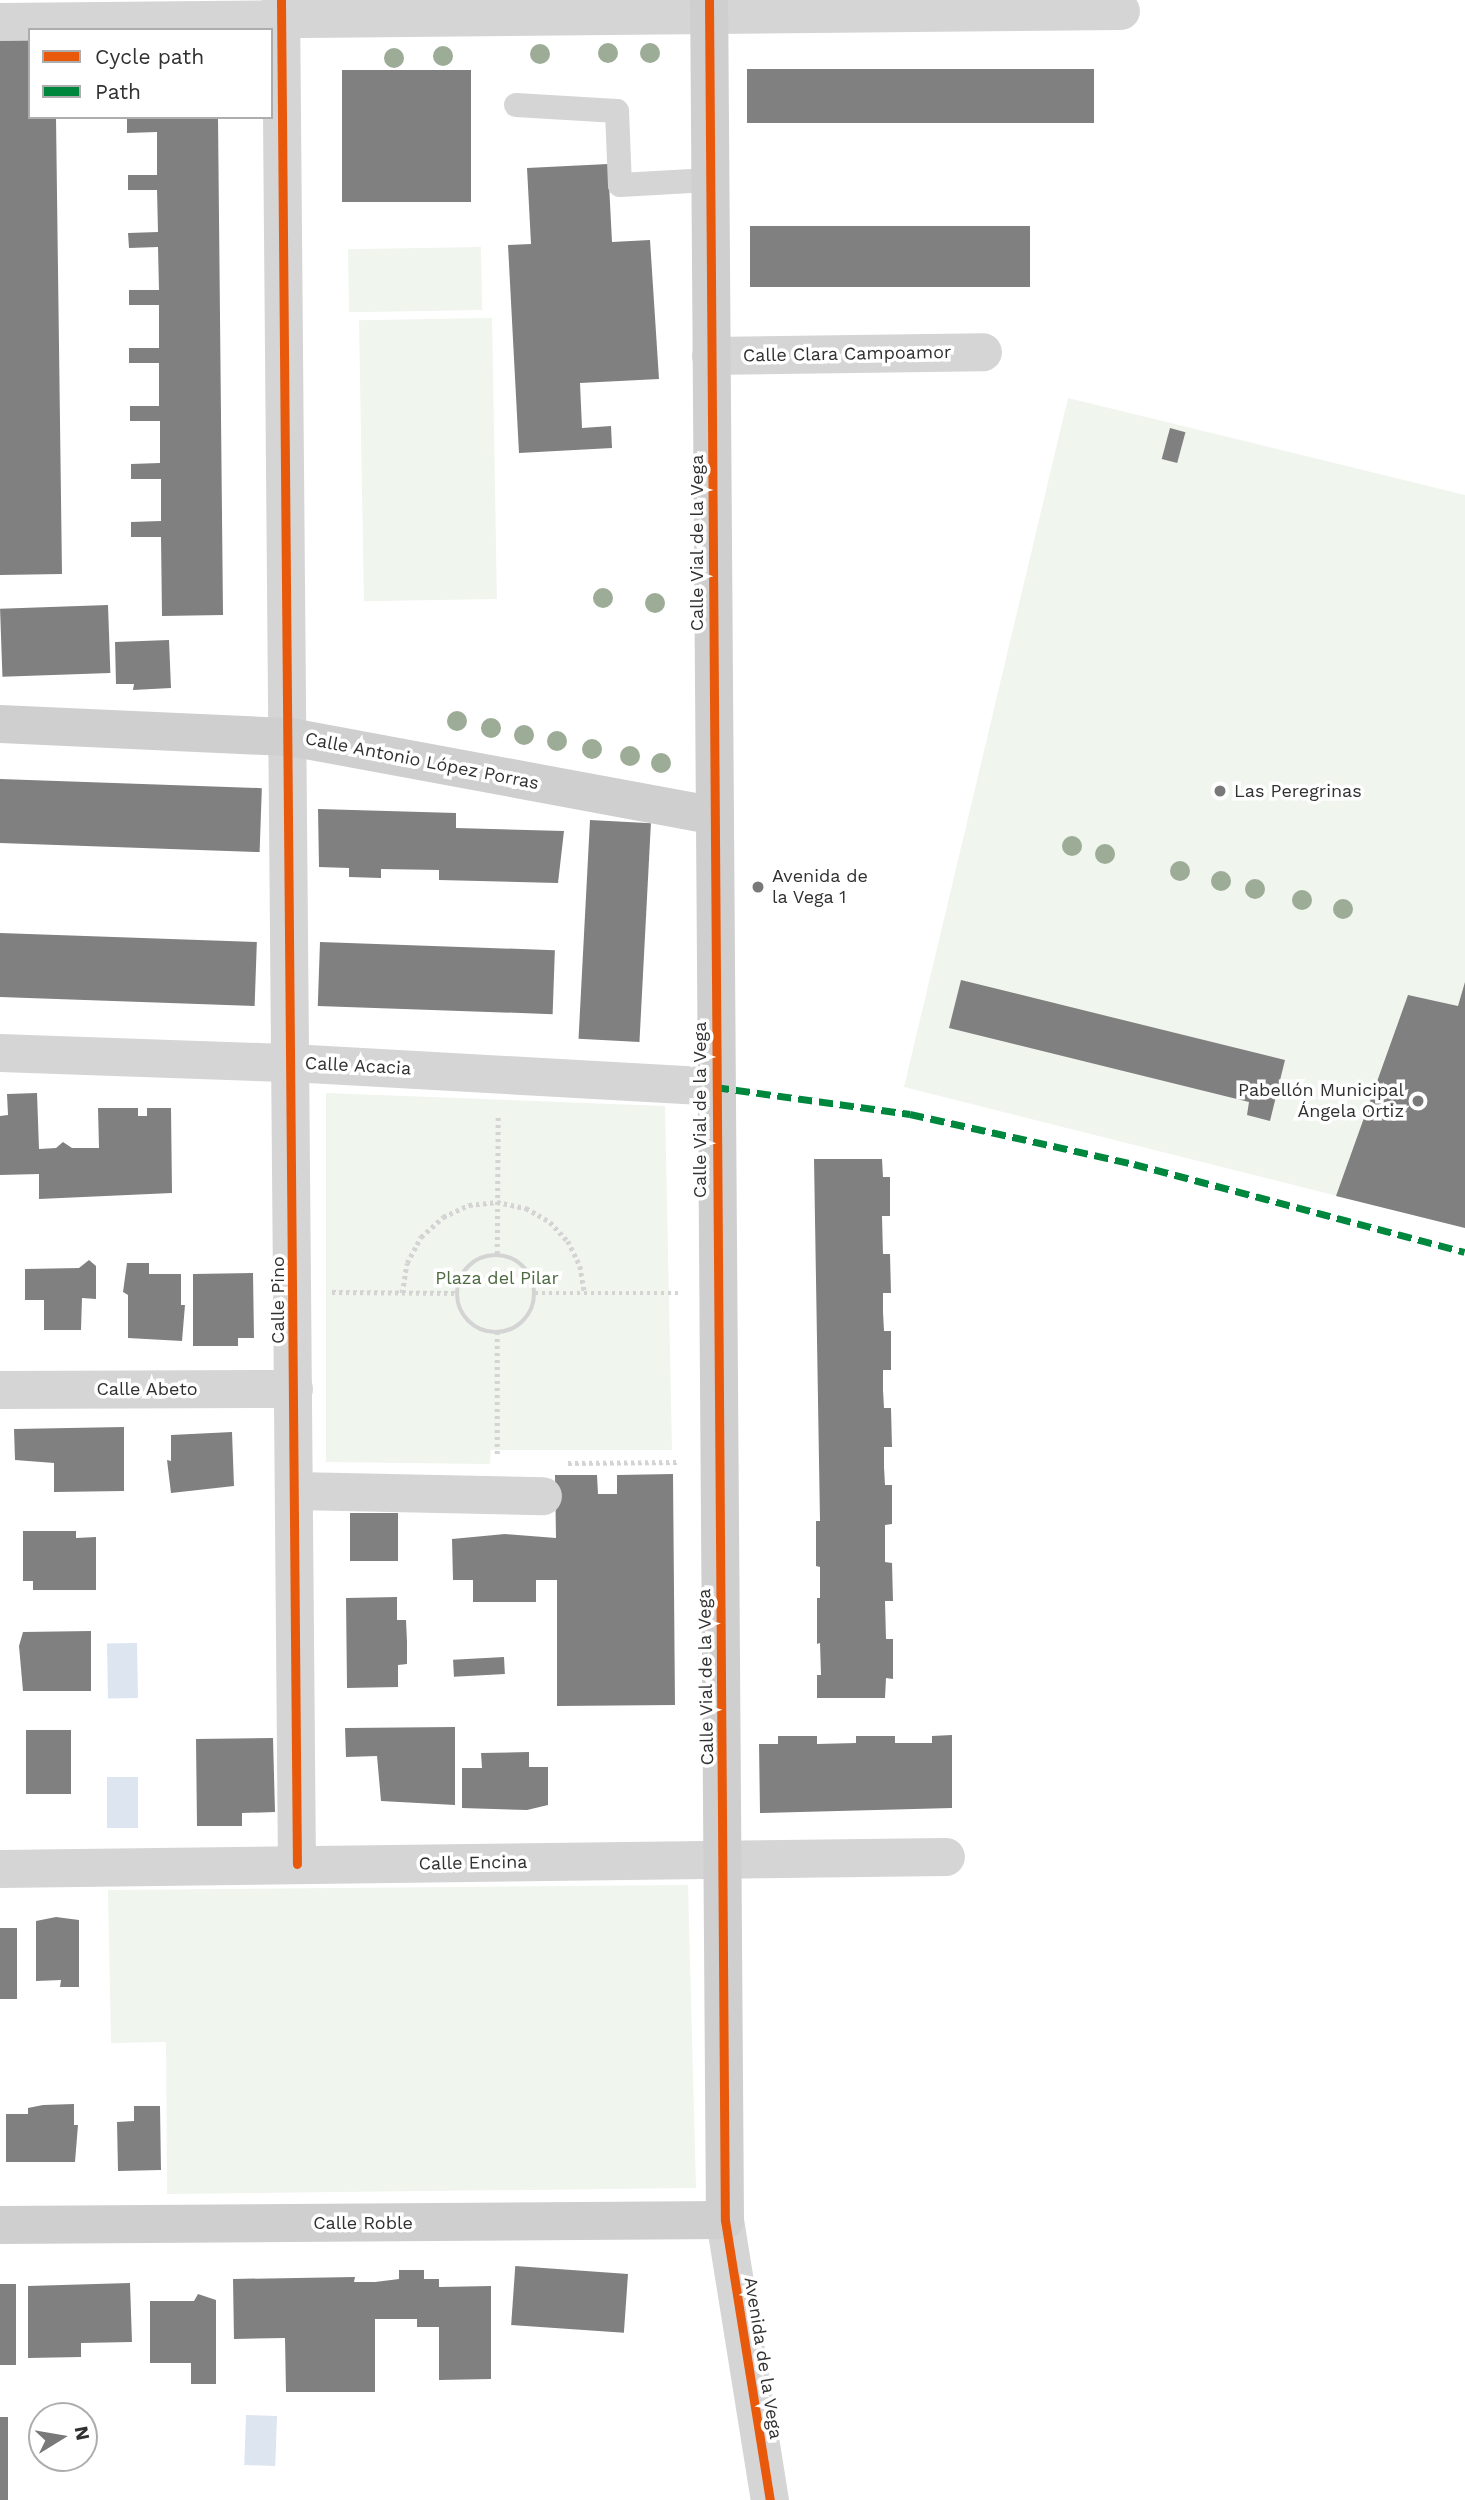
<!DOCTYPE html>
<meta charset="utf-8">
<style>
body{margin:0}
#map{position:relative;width:1465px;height:2500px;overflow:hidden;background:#fff;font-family:"Work Sans",sans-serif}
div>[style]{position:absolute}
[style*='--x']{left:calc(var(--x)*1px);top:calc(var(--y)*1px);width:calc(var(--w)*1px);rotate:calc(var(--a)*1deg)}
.green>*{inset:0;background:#f0f5ee;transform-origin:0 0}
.water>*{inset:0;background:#dde5f0;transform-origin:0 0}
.building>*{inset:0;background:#808080;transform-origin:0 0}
.path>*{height:4.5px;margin-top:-2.25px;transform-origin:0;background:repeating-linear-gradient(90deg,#d4d4d4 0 3.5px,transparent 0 7px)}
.path>.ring{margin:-2.25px;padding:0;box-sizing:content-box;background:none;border:4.5px solid #d4d4d4;border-radius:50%}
.lane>*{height:24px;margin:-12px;padding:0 12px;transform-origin:12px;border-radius:12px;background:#d5d5d5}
.street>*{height:38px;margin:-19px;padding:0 19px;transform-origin:19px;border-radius:19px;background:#d5d5d5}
.secondary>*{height:38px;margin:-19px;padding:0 19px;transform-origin:19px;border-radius:19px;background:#cfcfcf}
.quiet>*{height:7px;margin-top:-3.5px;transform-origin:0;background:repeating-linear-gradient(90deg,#00873e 0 14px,transparent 0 21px)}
.cycleway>*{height:9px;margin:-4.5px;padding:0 4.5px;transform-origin:4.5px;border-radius:4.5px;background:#e8590c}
.trees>*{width:20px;height:20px;margin:-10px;border-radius:50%;background:#9dac96}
.dots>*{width:19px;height:19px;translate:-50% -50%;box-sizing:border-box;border:4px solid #fff;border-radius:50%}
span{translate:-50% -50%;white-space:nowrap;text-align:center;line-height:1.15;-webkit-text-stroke:7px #fff;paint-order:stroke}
.street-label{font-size:18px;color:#313131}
.poi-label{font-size:18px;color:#313131}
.left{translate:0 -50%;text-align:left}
.right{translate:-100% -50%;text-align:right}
.park-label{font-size:18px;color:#4d6941}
.legend{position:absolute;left:28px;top:28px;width:245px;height:91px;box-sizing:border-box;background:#fff;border:2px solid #adadad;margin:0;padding:9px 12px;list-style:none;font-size:21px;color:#313131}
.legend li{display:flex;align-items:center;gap:14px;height:35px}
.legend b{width:35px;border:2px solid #adadad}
.north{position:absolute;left:28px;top:2402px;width:70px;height:70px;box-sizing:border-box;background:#fff;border:2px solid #adadad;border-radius:50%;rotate:79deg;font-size:19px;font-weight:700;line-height:28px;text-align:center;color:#313131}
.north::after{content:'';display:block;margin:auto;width:24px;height:32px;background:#797979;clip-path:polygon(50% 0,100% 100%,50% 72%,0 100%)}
</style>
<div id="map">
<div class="green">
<div style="left:481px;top:247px;width:63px;height:133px;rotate:89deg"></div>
<div style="left:492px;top:318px;width:281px;height:133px;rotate:89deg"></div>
<div style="clip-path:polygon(1068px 398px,1465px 495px,1465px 1228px,904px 1087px)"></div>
<div style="clip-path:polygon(326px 1093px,665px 1106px,672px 1450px,491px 1450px,490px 1464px,326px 1462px)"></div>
<div style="clip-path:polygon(688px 1885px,696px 2188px,167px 2194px,166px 2042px,111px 2043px,108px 1890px)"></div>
</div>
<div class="water">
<div style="left:137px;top:1643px;width:55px;height:30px;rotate:89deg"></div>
<div style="left:107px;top:1777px;width:31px;height:51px"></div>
<div style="left:246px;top:2415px;width:31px;height:50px;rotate:2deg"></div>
</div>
<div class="building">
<div style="clip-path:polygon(30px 38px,30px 117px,56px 117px,62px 574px,0 575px,0 39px)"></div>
<div style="left:1094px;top:69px;width:54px;height:347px;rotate:90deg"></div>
<div style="left:471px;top:70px;width:132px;height:129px;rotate:90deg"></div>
<div style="clip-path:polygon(127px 117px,218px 117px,223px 615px,162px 616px,161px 537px,131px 537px,131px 522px,161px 521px,161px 479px,131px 479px,131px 464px,160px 463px,160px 421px,130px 421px,130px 406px,159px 406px,159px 363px,129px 363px,129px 348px,159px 348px,159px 305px,129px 305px,129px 290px,159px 290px,158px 247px,129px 248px,128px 233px,158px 232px,157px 190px,128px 190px,128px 175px,157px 175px,157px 132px,127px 133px)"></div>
<div style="clip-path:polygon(608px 164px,612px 242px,650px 240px,659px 379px,580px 383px,582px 428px,611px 426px,612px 448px,519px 453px,508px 245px,531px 244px,527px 168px)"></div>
<div style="left:1030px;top:226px;width:61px;height:280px;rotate:90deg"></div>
<div style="left:1170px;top:428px;width:16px;height:32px;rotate:15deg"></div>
<div style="left:108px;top:605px;width:68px;height:108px;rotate:88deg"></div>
<div style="clip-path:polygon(169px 640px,171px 688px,133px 690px,134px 684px,116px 684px,115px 642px)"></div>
<div style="left:0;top:779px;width:262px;height:64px;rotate:2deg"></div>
<div style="clip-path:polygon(318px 809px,456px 813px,456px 828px,564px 831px,558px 883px,439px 880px,439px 870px,381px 869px,381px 878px,349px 877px,349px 868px,319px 867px)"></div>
<div style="left:590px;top:820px;width:61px;height:219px;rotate:3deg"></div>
<div style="left:0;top:933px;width:257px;height:64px;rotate:2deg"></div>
<div style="left:320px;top:942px;width:235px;height:64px;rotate:2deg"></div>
<div style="clip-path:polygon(961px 980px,1285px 1060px,1270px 1121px,1247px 1115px,1249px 1102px,949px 1028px)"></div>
<div style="clip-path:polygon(1465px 982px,1465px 1228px,1336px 1196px,1408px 995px,1458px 1006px)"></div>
<div style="clip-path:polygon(37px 1093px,39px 1149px,56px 1148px,63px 1142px,72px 1148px,99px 1148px,98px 1108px,138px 1108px,138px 1116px,147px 1116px,147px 1108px,171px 1108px,172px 1193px,39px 1199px,39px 1174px,0 1175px,0 1116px,8px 1115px,7px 1094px)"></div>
<div style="clip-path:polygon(814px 1159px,882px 1159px,883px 1177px,890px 1177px,890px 1216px,882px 1216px,883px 1254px,890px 1254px,891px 1293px,883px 1293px,883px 1312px,884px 1331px,891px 1331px,891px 1370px,883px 1370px,883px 1390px,884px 1408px,891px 1408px,892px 1447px,884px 1447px,884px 1467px,885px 1485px,892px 1485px,892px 1524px,885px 1525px,885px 1562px,892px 1563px,893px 1601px,885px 1601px,886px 1639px,893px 1639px,893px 1679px,886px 1678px,885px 1698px,817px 1698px,817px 1675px,821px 1675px,820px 1643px,817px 1644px,817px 1598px,820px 1598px,820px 1567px,816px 1566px,816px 1521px,820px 1521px)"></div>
<div style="clip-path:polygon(89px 1260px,96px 1266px,96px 1299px,82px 1298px,81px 1330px,44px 1330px,44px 1300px,25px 1300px,25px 1269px,79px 1268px)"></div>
<div style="clip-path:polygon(127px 1263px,149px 1263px,149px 1274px,181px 1274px,181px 1305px,185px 1305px,182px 1341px,128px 1338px,128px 1295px,123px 1292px)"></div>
<div style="clip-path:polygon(253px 1273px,254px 1338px,238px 1338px,238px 1346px,193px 1346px,193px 1274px)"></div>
<div style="clip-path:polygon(124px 1427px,124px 1491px,54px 1492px,54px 1463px,15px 1460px,14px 1429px)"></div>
<div style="clip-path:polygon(232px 1432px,234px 1486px,171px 1493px,167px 1460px,171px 1461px,171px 1435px)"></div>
<div style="clip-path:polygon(673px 1474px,675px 1705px,557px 1706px,557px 1580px,536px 1580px,536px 1602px,473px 1602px,473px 1580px,453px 1580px,452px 1539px,505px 1534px,556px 1538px,555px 1475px,597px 1475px,598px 1494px,617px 1494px,617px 1475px)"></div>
<div style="left:398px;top:1513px;width:48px;height:48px;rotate:90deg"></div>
<div style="clip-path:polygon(23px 1531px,76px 1531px,76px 1538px,96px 1537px,96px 1590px,33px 1590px,33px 1581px,23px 1581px)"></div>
<div style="clip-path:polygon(397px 1597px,397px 1620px,406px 1620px,407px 1642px,407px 1664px,398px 1665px,398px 1687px,347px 1688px,346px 1598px)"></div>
<div style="clip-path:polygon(91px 1631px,91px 1691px,23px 1691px,19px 1646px,23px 1632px)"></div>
<div style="left:504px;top:1657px;width:17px;height:51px;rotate:87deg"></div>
<div style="clip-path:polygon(455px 1727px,455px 1805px,381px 1801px,377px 1756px,346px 1757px,345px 1728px)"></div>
<div style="left:26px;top:1730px;width:45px;height:64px"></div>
<div style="clip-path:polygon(952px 1735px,952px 1808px,760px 1813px,759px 1744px,778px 1744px,778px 1736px,817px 1736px,817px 1744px,856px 1743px,856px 1736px,895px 1736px,895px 1743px,932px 1743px,932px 1736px)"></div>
<div style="clip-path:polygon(273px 1738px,275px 1812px,242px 1813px,242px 1826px,197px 1826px,196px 1739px)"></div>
<div style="clip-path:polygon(529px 1752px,529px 1767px,548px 1767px,548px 1805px,527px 1810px,462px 1808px,462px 1768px,482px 1768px,481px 1753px)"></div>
<div style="clip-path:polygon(56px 1917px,79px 1920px,79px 1987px,60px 1987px,61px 1980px,36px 1981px,36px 1921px)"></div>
<div style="left:0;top:1928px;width:17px;height:71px"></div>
<div style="clip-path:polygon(74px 2104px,74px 2125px,78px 2125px,75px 2162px,6px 2162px,6px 2114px,28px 2114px,28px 2108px,43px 2105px)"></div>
<div style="clip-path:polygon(134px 2106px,160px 2106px,161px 2170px,118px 2171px,117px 2122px,134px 2121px)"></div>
<div style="clip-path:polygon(399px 2270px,424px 2270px,424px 2279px,439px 2279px,439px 2287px,491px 2286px,491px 2379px,439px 2380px,439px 2327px,417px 2327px,417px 2319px,375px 2319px,375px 2392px,286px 2392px,285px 2338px,234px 2339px,233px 2279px,355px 2277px,354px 2282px,375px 2282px,399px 2279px)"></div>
<div style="left:628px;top:2274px;width:59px;height:113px;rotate:94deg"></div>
<div style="clip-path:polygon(130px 2283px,132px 2342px,81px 2343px,81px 2357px,28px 2358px,28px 2286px)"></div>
<div style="left:0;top:2284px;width:16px;height:81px"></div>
<div style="clip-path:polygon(198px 2294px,216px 2300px,216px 2384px,191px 2384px,191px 2363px,150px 2363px,150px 2301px,194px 2301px)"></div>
<div style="left:0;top:2417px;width:8px;height:83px"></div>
</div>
<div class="path">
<div style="--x:497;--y:1254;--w:140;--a:-89.6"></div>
<div class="ring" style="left:457px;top:1255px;width:73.5px;height:73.5px"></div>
<div style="--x:332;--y:1292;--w:125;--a:0.5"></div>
<div style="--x:402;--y:1293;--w:30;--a:-81"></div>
<div style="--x:407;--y:1263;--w:30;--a:-62"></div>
<div style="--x:421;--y:1237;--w:30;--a:-42"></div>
<div style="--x:443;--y:1217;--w:29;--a:-25"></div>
<div style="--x:469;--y:1205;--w:28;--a:-6"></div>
<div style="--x:497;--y:1202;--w:30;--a:12"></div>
<div style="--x:526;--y:1208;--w:28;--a:30"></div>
<div style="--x:550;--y:1222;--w:26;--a:47"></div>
<div style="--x:568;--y:1241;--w:28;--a:64"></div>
<div style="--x:580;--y:1266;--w:27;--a:80"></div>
<div style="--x:535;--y:1293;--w:143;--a:0"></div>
<div style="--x:497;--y:1454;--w:121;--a:-90"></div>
<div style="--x:568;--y:1463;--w:111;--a:-0.5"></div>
</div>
<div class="lane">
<div style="--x:516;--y:105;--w:101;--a:3.4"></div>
<div style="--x:617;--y:111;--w:74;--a:87.7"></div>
<div style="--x:620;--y:185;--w:89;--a:-3.2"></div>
</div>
<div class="street">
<div style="--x:281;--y:0;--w:1864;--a:89.51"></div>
<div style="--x:0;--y:22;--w:1121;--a:-0.56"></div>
<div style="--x:711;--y:356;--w:272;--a:-0.8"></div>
<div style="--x:0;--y:1053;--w:291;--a:2"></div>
<div style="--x:291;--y:1063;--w:425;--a:3.2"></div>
<div style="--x:0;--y:1390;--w:294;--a:-0.2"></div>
<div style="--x:295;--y:1491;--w:248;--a:1.2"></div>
<div style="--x:0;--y:1869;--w:946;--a:-0.73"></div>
<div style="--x:725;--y:2220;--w:284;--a:80.9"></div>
</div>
<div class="secondary">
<div style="--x:0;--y:724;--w:290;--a:2.6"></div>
<div style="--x:290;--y:737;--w:432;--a:10.5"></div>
<div style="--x:0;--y:2225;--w:725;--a:-0.4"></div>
<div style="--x:725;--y:2220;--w:2220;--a:-90.41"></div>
</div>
<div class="quiet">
<div style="--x:715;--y:1087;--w:197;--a:7.9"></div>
<div style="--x:910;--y:1114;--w:230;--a:12.6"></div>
<div style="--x:1134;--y:1164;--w:342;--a:14.9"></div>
</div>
<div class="cycleway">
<div style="--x:281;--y:0;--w:1864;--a:89.51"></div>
<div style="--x:709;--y:0;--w:2220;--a:89.59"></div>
<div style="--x:725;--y:2220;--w:284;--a:80.9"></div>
</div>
<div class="trees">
<div style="left:608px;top:53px"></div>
<div style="left:650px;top:53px"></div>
<div style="left:540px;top:54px"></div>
<div style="left:443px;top:56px"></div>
<div style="left:394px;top:58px"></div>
<div style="left:603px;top:598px"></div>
<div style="left:655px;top:603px"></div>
<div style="left:457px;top:721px"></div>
<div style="left:491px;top:728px"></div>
<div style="left:524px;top:735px"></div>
<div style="left:557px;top:741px"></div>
<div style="left:592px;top:749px"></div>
<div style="left:630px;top:756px"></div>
<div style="left:661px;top:763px"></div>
<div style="left:1072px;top:846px"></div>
<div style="left:1105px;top:854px"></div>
<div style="left:1180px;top:871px"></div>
<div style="left:1221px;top:881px"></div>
<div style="left:1255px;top:889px"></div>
<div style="left:1302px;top:900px"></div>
<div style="left:1343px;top:909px"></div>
</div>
<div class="dots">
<div style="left:1220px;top:791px;background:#797979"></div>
<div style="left:758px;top:887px;background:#797979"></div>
<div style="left:1418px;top:1101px;background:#797979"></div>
</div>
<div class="street-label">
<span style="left:847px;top:354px;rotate:-1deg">Calle Clara Campoamor</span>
<span style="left:697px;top:543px;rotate:-90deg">Calle Vial de la Vega</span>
<span style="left:422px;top:761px;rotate:11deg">Calle Antonio López Porras</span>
<span style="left:358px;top:1066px;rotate:3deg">Calle Acacia</span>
<span style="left:700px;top:1110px;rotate:-90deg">Calle Vial de la Vega</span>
<span style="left:278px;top:1300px;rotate:-90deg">Calle Pino</span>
<span style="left:147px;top:1389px">Calle Abeto</span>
<span style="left:706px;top:1677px;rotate:-91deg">Calle Vial de la Vega</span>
<span style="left:473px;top:1863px;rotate:-1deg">Calle Encina</span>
<span style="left:363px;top:2223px">Calle Roble</span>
<span style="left:763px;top:2358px;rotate:81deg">Avenida de la Vega</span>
</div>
<div class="poi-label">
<span class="left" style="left:1234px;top:791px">Las Peregrinas</span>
<span class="left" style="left:772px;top:887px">Avenida de<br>la Vega 1</span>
<span class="right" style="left:1404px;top:1101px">Pabellón Municipal<br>Ángela Ortiz</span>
</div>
<div class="park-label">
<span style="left:497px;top:1278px">Plaza del Pilar</span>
</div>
<ul class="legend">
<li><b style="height:9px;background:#e8590c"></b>Cycle path</li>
<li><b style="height:9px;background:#00873e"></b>Path</li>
</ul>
<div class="north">N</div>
</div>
